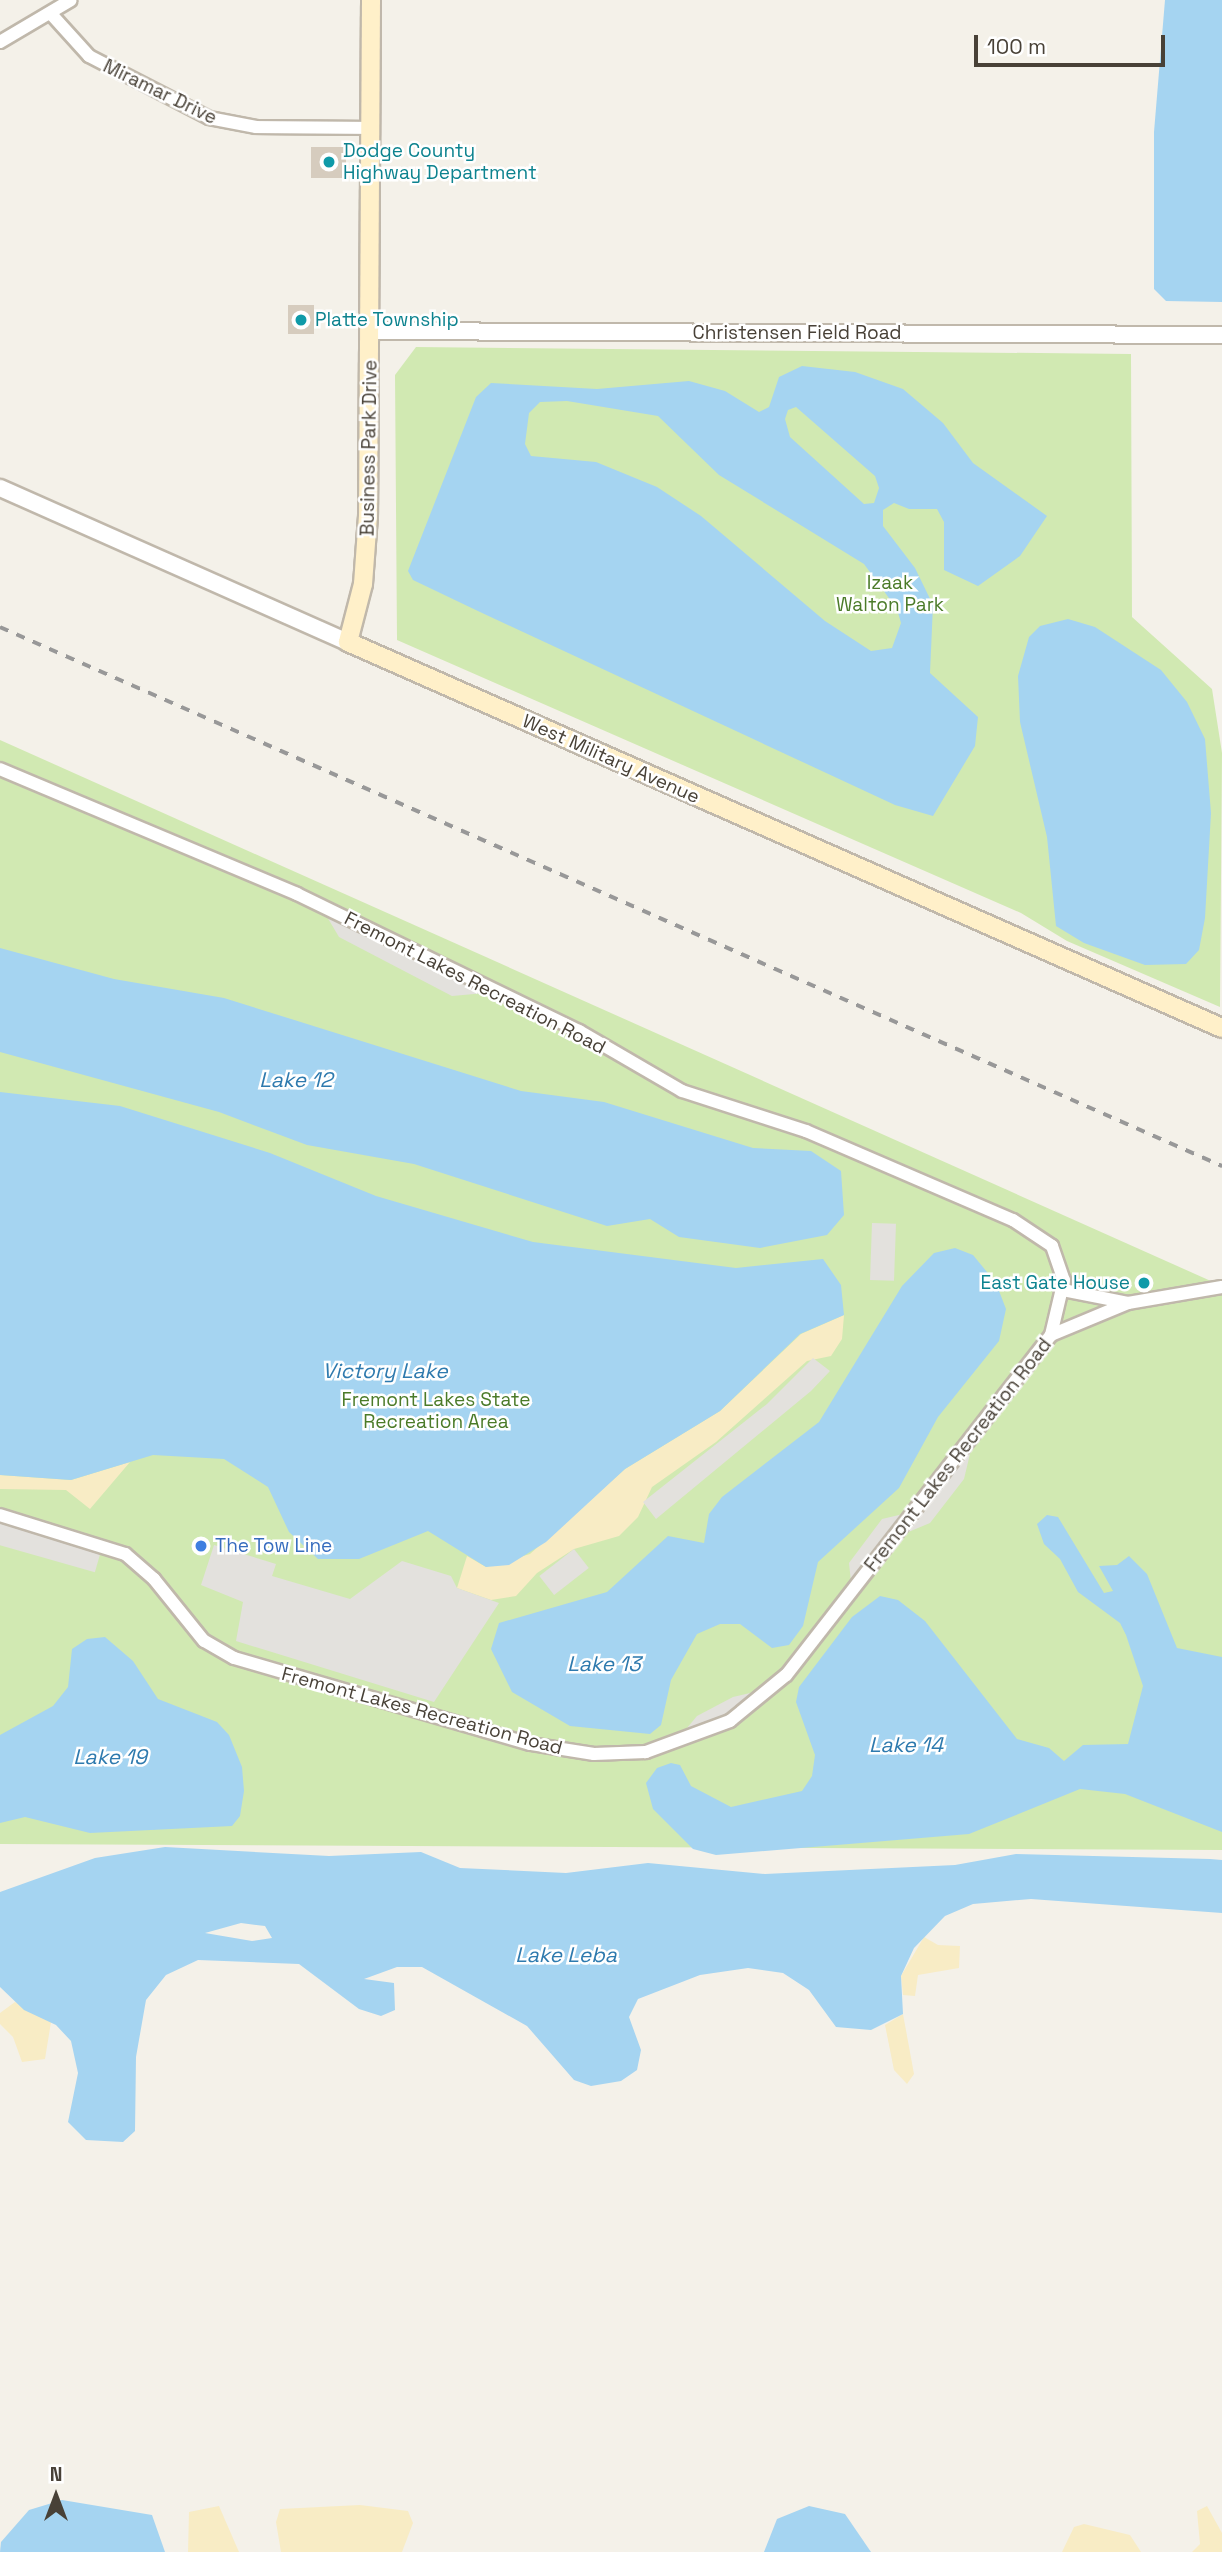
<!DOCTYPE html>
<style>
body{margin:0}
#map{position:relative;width:1222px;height:2552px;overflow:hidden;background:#f4f1e9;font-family:"Space Grotesk",sans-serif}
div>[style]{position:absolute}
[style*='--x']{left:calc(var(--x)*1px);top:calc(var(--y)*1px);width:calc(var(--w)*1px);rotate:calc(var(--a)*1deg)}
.green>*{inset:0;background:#d1e9b2}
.sand>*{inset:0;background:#f8ecc5}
.parking>*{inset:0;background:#e3e1dd;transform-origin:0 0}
.water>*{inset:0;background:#a5d4f1}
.building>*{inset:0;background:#d6ccbe;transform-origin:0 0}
.roads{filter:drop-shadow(2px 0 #c0b8ab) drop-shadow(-2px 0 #c0b8ab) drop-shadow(0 2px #c0b8ab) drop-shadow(0 -2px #c0b8ab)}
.minor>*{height:12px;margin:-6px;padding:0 6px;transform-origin:6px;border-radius:6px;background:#fff}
.tertiary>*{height:16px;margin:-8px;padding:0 8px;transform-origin:8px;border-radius:8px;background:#fff}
.secondary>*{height:18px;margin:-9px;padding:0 9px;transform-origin:9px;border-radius:9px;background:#fff0c9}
.rail>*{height:3.5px;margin-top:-1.75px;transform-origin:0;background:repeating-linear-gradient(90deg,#989898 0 9px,transparent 0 18px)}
.dots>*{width:19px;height:19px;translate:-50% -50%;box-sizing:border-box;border:4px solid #fff;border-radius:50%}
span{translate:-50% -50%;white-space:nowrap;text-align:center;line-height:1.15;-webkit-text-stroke:5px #fff;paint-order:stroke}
.street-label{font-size:19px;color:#484137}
.culture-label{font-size:19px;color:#0d838f}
.left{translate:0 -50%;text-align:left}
.right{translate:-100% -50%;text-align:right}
.park-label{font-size:19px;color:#4b7b29}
.shop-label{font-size:19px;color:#366cbe}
.water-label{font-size:21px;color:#2e7aae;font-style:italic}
.north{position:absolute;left:21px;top:2461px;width:70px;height:70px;-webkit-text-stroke:5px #fff;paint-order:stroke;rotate:0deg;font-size:19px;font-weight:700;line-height:28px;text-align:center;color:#484137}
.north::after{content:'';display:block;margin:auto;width:24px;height:32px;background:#484137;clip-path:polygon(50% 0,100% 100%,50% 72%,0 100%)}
.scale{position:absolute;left:974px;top:35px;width:191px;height:32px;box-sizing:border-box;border:4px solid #484137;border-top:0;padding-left:9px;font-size:21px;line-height:24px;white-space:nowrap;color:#484137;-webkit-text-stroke:5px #fff;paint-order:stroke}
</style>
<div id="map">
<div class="green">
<div style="clip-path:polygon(416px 347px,1131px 354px,1132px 617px,1212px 689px,1222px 753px,1220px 1007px,1067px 941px,1021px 913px,397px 640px,395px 375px)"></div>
<div style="clip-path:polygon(0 740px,1222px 1286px,1222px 1850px,0 1844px)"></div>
</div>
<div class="sand">
<div style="clip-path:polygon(844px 1315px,842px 1339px,831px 1356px,807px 1361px,716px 1442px,652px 1487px,638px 1517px,619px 1536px,574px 1549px,537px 1573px,516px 1596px,491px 1600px,457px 1588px,467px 1556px,486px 1567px,530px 1554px,625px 1469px,720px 1411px,801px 1334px)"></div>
<div style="clip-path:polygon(130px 1462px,90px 1509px,66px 1490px,0 1489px,0 1475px,71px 1480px)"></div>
<div style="clip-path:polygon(924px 1937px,938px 1945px,960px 1946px,959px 1968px,918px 1975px,915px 1996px,903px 1995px,901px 1976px)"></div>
<div style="clip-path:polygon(15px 2002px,51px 2022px,45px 2059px,22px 2062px,13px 2037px,0 2024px,0 2013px)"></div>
<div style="clip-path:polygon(903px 2014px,914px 2074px,907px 2084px,894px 2070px,885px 2025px)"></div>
<div style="clip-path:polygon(360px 2505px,408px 2511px,413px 2523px,402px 2552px,281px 2552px,276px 2522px,280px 2509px)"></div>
<div style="clip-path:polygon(219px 2506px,239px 2552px,188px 2552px,189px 2512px)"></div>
<div style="clip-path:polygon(1207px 2506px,1222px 2533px,1222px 2552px,1192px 2552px,1200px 2544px,1197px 2511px)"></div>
<div style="clip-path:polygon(1084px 2524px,1130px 2535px,1141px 2552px,1062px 2552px,1074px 2527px)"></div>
</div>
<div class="parking">
<div style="clip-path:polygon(320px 905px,496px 992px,452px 996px,339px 937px)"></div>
<div style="left:872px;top:1223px;width:24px;height:57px;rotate:2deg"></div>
<div style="clip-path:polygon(813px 1358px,830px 1371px,811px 1391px,656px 1519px,643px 1502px,767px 1404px)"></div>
<div style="clip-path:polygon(975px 1433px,964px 1479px,930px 1523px,894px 1538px,852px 1592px,849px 1563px,882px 1519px,916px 1511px)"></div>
<div style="left:0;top:1515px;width:107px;height:29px;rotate:16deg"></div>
<div style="clip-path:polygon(214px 1545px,276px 1564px,272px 1576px,350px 1599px,402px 1561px,451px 1576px,457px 1588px,499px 1603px,434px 1702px,236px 1641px,243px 1602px,201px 1585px)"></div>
<div style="left:574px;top:1549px;width:24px;height:44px;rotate:52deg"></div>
<div style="clip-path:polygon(776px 1687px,762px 1699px,672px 1746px,697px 1716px,733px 1697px)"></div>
</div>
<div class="water">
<div style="clip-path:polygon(1165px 0,1222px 0,1222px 302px,1166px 301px,1154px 289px,1154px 132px)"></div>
<div style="clip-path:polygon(evenodd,802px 366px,855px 372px,903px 389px,943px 423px,973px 463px,1047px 516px,1020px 556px,978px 586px,944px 570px,944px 522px,937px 509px,909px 509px,894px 503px,883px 510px,883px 526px,915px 568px,933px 605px,930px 673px,978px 717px,975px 746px,933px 816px,895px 805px,480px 612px,413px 580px,408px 571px,476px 397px,491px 383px,597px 389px,689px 381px,725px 391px,759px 412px,769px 407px,779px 377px,802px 366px,567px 401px,658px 416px,719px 475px,864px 564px,897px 609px,901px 623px,892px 648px,871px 651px,825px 621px,701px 516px,657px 487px,596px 462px,531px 456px,525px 444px,529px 413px,540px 402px,567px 401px,802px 366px,796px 407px,875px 476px,879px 488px,874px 503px,864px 504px,790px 437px,785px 419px,788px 410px,796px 407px)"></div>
<div style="clip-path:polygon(1068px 619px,1095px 627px,1161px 670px,1187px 702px,1205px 739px,1211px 813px,1205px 918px,1199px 950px,1186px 964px,1145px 965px,1084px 943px,1056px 926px,1047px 837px,1020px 722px,1018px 676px,1029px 637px,1040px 626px)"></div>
<div style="clip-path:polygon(0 948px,114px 979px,224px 998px,521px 1091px,604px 1102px,753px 1148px,811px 1151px,841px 1171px,844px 1215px,827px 1235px,760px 1248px,679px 1237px,650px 1219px,607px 1226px,414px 1164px,307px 1145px,219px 1112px,0 1052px)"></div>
<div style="clip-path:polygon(0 1092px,120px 1106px,270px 1153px,376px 1196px,533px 1242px,736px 1268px,823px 1259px,841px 1285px,844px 1315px,800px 1334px,720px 1411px,625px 1469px,546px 1542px,509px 1565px,486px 1567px,428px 1531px,359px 1559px,318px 1559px,289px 1532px,268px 1487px,224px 1459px,153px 1455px,71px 1480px,0 1475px)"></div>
<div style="clip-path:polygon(955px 1248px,973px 1255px,996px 1283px,1006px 1309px,999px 1341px,938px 1417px,899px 1488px,818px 1562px,803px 1626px,789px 1645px,772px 1648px,740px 1624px,720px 1624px,697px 1634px,671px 1680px,661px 1725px,650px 1734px,570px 1726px,512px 1692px,491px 1649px,499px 1623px,607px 1592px,668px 1536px,704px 1543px,709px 1514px,722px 1497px,819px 1422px,902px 1286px,934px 1253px)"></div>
<div style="clip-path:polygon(1047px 1515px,1058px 1517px,1104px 1593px,1113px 1591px,1099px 1566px,1117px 1565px,1129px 1556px,1147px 1574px,1177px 1648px,1222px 1657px,1222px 1832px,1125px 1794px,1080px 1789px,969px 1834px,716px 1855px,693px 1849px,653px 1809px,646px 1783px,657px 1768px,671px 1763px,680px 1765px,691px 1786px,731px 1807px,802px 1791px,812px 1776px,815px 1755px,796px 1702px,799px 1687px,852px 1617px,880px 1596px,898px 1600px,925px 1621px,1017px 1739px,1049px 1748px,1064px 1761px,1083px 1745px,1128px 1744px,1143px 1686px,1126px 1635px,1120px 1623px,1078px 1592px,1060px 1559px,1044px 1544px,1037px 1524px)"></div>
<div style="clip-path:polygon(105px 1637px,133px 1661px,158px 1699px,217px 1722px,229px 1735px,242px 1767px,244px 1791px,240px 1816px,232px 1826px,90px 1833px,25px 1817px,0 1823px,0 1735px,53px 1706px,68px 1687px,72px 1649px,87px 1639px)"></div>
<div style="clip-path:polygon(evenodd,165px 1847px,329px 1856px,421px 1852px,460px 1868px,566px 1873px,648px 1863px,765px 1874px,955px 1865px,1016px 1854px,1210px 1859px,1222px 1860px,1222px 1913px,1031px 1899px,973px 1904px,945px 1916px,914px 1948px,901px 1976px,903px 2014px,871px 2030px,836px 2027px,809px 1990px,783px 1973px,748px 1968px,700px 1975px,638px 1999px,629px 2017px,641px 2050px,637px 2070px,621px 2081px,591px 2086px,574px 2080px,527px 2026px,422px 1967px,397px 1967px,364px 1979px,394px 1983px,395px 2010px,381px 2016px,359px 2009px,299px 1964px,198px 1960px,166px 1975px,146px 2000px,136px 2057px,135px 2131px,123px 2142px,86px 2140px,68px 2122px,78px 2073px,71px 2041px,56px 2025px,24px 2010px,0 1987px,0 1892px,95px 1858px,165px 1847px,241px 1923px,265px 1926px,272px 1938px,252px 1941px,205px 1933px,241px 1923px)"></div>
<div style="clip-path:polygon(62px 2500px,152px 2515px,165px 2552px,0 2552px,1px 2542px,29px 2510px)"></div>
<div style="clip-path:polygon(809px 2506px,845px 2514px,871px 2552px,764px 2552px,777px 2519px)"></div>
</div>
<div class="building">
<div style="left:311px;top:147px;width:35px;height:31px"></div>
<div style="left:288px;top:305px;width:26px;height:29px"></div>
</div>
<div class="roads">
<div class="minor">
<div style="--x:52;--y:15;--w:55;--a:47.9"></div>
<div style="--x:89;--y:56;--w:135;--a:27.3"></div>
<div style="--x:209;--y:118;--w:48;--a:10.8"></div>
<div style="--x:256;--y:127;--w:116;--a:0.5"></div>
<div style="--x:0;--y:42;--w:82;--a:-30.6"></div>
<div style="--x:0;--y:769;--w:322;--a:22.8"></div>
<div style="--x:297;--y:894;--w:314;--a:25.9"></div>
<div style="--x:579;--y:1031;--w:119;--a:30.2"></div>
<div style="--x:682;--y:1091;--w:130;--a:17.9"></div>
<div style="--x:806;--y:1131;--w:225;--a:23.3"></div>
<div style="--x:1013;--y:1220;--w:47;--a:33.7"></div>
<div style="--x:1052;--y:1246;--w:36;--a:71"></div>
<div style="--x:1064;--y:1280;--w:57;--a:103.3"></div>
<div style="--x:1051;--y:1335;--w:431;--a:127.9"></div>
<div style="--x:786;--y:1675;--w:72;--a:140.6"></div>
<div style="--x:730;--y:1721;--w:90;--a:159.7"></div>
<div style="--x:646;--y:1752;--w:52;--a:177.8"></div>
<div style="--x:594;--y:1754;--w:65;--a:-171.1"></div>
<div style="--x:530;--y:1744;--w:308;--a:-163.8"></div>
<div style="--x:234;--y:1658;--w:34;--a:-150"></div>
<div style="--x:204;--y:1641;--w:80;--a:-128.9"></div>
<div style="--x:154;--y:1579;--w:38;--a:-139"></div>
<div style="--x:125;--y:1554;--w:131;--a:-162.7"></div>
<div style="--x:1063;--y:1290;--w:66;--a:11.3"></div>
<div style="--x:1051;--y:1335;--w:83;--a:-22.6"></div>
<div style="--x:1128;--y:1303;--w:95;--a:-9.7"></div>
</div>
<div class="tertiary">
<div style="--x:371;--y:331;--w:851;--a:0.27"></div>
<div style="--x:0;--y:488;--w:381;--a:23.9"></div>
</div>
<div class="secondary">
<div style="--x:371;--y:0;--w:516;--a:90.33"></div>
<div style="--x:368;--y:516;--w:68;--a:94.2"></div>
<div style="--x:363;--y:584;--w:60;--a:104.5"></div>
<div style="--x:348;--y:642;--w:955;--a:23.83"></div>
</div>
</div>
<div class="rail">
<div style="--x:0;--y:627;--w:1336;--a:23.8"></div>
</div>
<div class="dots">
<div style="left:329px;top:162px;background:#0f9aa8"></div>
<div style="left:301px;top:320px;background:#0f9aa8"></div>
<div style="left:1144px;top:1283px;background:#0f9aa8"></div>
<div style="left:201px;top:1546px;background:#3f7fe0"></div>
</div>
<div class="street-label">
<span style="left:160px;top:92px;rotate:26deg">Miramar Drive</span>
<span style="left:797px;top:333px">Christensen Field Road</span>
<span style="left:369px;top:448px;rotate:-89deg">Business Park Drive</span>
<span style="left:611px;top:759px;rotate:24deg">West Military Avenue</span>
<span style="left:475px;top:983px;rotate:27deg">Fremont Lakes Recreation Road</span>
<span style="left:958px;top:1455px;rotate:-52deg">Fremont Lakes Recreation Road</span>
<span style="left:422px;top:1711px;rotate:15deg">Fremont Lakes Recreation Road</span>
</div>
<div class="culture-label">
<span class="left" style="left:343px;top:162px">Dodge County<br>Highway Department</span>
<span class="left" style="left:315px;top:320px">Platte Township</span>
<span class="right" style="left:1130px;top:1283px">East Gate House</span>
</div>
<div class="park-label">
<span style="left:890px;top:594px">Izaak<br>Walton Park</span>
<span style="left:436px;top:1411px">Fremont Lakes State<br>Recreation Area</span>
</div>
<div class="shop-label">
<span class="left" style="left:215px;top:1546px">The Tow Line</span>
</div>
<div class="water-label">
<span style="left:296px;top:1080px">Lake 12</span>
<span style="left:385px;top:1371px">Victory Lake</span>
<span style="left:604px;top:1664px">Lake 13</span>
<span style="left:906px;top:1745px">Lake 14</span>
<span style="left:110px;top:1757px">Lake 19</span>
<span style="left:566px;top:1955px">Lake Leba</span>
</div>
<div class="north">N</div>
<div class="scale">100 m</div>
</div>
